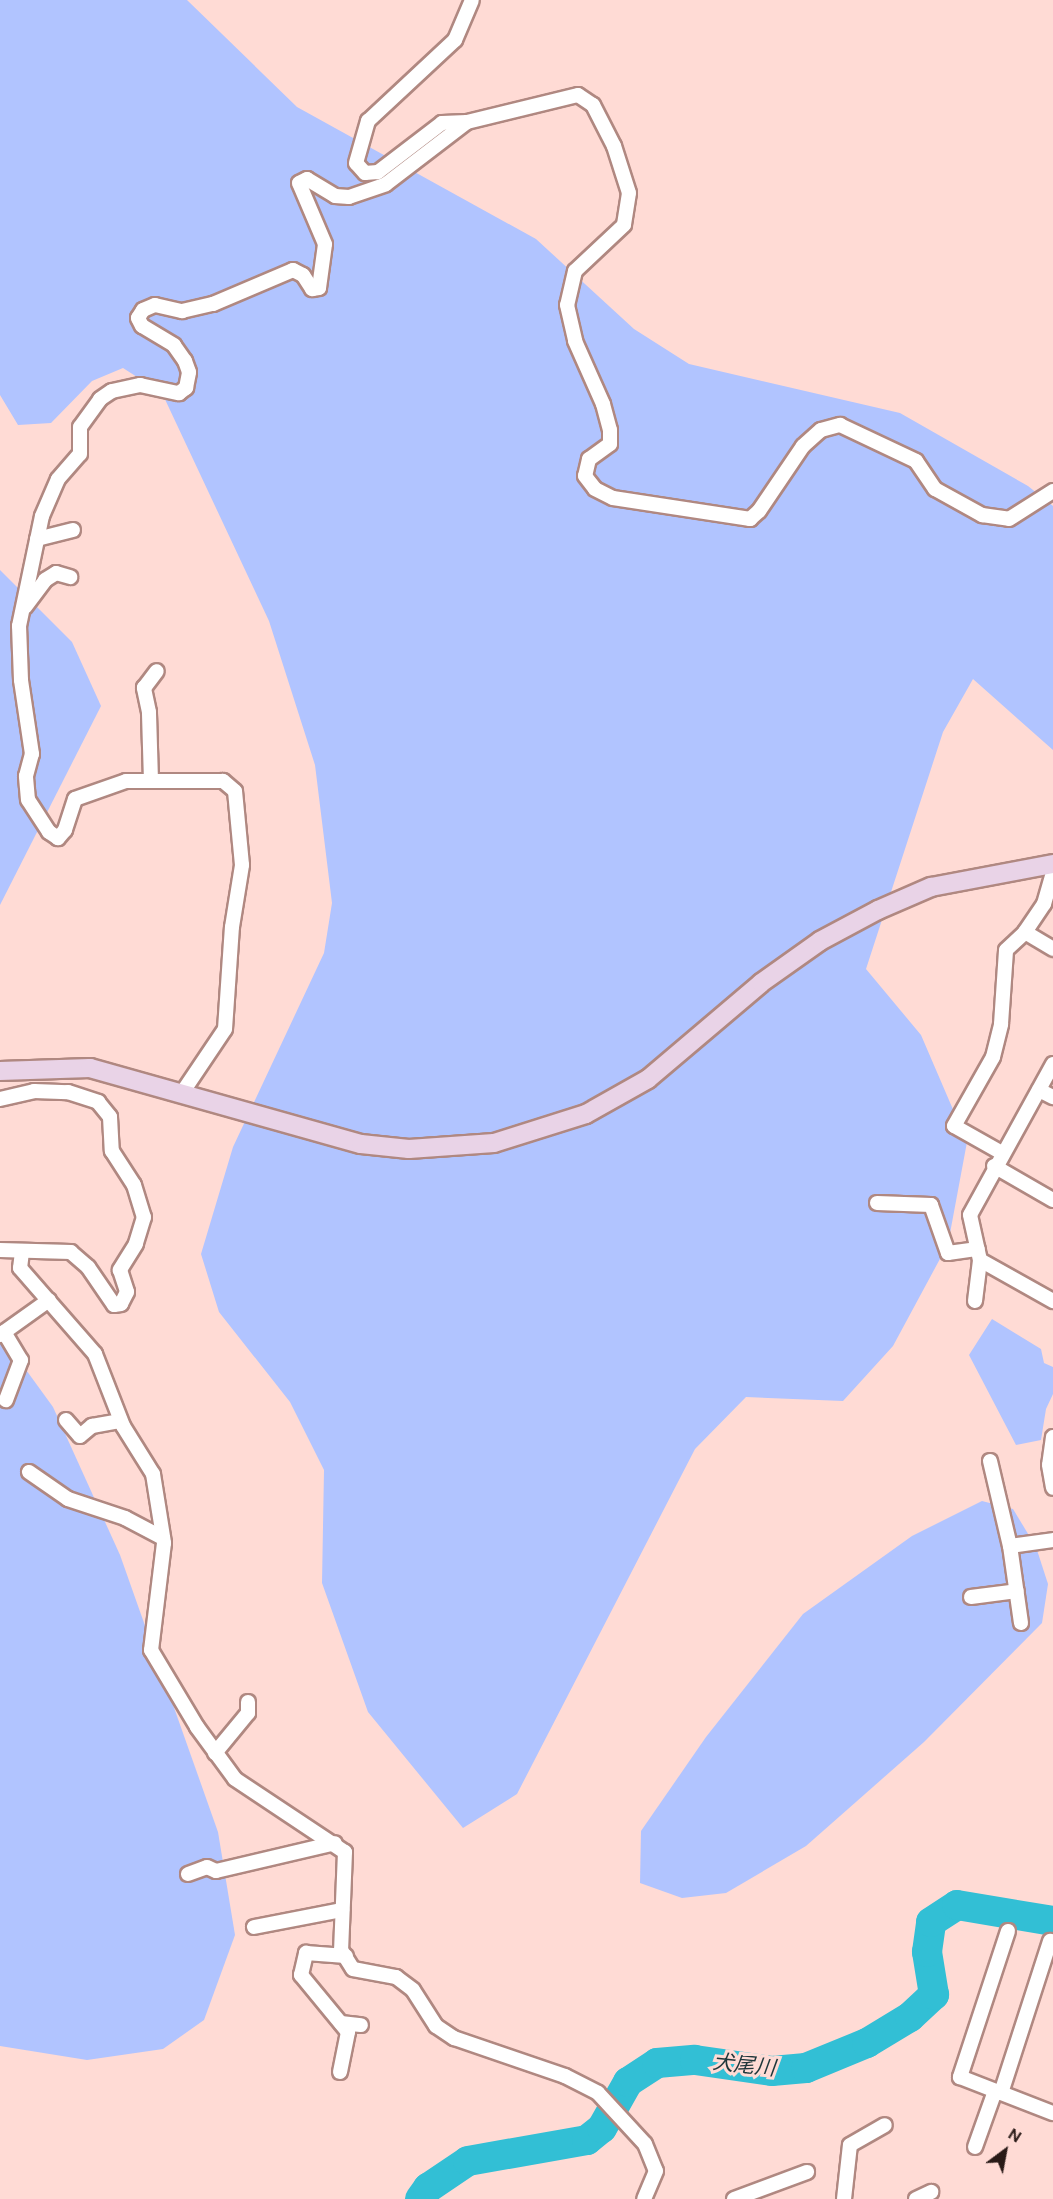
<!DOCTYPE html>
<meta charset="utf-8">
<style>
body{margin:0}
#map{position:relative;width:1053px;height:2199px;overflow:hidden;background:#ffdbd5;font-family:"DM Sans","Noto Sans JP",sans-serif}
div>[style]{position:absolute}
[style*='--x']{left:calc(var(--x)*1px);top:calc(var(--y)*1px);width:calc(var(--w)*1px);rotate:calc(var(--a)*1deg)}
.green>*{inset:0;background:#b1c4ff}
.river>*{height:30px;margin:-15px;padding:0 15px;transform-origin:15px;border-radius:15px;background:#32bfd5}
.roads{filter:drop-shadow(2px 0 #b08881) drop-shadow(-2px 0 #b08881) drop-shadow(0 2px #b08881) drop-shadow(0 -2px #b08881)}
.street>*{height:14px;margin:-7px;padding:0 7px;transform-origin:7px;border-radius:7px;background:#fff}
.secondary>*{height:18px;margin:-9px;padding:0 9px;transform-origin:9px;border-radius:9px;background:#e9d3e7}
span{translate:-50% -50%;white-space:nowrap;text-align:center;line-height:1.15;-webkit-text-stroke:6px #ffdbd5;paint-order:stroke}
.water-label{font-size:21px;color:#1f363a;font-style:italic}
.north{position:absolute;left:975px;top:2121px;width:60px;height:60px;-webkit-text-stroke:4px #ffdbd5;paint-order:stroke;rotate:32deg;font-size:16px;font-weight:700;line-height:24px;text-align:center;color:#291a17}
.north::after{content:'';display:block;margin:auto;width:21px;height:27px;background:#291a17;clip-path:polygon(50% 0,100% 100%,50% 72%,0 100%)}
</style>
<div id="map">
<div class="green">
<div style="clip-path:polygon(0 0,187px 0,297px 107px,536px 239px,634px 329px,689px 364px,900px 413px,1028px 486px,1053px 506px,1053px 750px,973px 679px,943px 732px,866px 969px,921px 1035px,967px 1142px,948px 1244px,893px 1346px,843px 1401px,746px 1397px,695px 1449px,517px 1794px,463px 1828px,368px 1712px,322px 1583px,324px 1470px,290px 1402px,219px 1312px,201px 1254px,233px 1147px,324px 953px,332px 903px,315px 765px,269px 621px,162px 393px,123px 368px,92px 381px,51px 423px,18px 425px,0 395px)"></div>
<div style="clip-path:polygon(0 570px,72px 642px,101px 706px,0 905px)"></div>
<div style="clip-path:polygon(992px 1319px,1041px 1349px,1044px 1363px,1053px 1367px,1053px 1394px,1046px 1409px,1041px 1440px,1016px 1445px,969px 1355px)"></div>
<div style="clip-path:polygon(0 1334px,53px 1407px,120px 1555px,218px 1832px,235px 1935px,204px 2020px,163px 2049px,87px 2060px,0 2046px)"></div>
<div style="clip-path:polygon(982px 1501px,1013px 1509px,1036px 1547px,1048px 1584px,1042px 1623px,924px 1742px,806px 1846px,726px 1893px,682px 1898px,640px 1883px,641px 1831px,706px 1737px,803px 1614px,912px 1536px)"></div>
</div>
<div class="river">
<div style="--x:420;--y:2199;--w:14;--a:-54"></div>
<div style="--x:428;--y:2188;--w:48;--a:-34"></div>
<div style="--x:468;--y:2161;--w:121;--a:-10"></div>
<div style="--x:587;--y:2140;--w:19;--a:-39"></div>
<div style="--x:602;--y:2128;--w:53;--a:-60.5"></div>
<div style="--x:628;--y:2082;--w:35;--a:-33"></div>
<div style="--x:657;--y:2063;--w:38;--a:-5"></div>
<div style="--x:695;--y:2060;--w:78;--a:8.1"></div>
<div style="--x:772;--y:2071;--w:34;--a:-5"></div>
<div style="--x:806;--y:2068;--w:66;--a:-22.3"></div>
<div style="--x:867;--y:2043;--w:50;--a:-31.2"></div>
<div style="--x:910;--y:2017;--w:33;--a:-43"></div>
<div style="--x:934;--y:1995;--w:44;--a:-99.2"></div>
<div style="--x:927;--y:1952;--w:30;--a:-82"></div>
<div style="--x:931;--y:1922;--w:31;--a:-33"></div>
<div style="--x:957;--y:1905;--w:97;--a:9.5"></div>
</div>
<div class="roads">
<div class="street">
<div style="--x:467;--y:122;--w:114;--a:-13.7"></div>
<div style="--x:578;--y:95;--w:18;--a:34"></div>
<div style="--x:593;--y:105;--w:46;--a:62.9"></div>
<div style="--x:614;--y:146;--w:49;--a:72.3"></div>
<div style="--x:629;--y:193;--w:32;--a:99"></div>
<div style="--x:624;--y:225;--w:67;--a:136.8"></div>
<div style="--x:575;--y:271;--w:35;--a:103"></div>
<div style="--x:567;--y:305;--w:37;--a:77"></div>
<div style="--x:575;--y:341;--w:69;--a:66"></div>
<div style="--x:603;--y:404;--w:27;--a:75"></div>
<div style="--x:610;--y:430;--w:14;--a:90"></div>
<div style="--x:610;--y:444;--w:26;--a:144"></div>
<div style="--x:589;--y:459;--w:17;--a:103"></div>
<div style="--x:585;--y:476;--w:16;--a:52"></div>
<div style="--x:595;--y:489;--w:20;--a:27"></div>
<div style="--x:613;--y:498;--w:139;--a:8.7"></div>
<div style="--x:750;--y:519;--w:12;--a:-42"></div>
<div style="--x:759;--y:511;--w:78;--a:-55.9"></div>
<div style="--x:803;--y:446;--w:24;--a:-42"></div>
<div style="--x:821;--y:430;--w:20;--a:-15"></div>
<div style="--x:840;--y:425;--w:84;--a:25.3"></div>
<div style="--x:916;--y:461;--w:34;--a:56"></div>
<div style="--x:935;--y:489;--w:54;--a:29"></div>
<div style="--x:982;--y:515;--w:27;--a:8"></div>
<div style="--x:1009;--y:519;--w:52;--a:-32.5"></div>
<div style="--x:37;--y:539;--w:37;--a:-14"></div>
<div style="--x:25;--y:607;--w:34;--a:-53"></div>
<div style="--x:45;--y:580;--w:13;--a:-32"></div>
<div style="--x:56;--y:573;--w:15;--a:16"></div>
<div style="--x:151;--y:781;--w:69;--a:-91.7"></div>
<div style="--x:149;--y:712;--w:25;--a:-102"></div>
<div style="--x:144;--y:688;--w:21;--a:-53"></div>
<div style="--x:1025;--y:932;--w:33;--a:31"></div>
<div style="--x:1053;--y:1064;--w:172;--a:118.8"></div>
<div style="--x:970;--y:1215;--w:46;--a:77.5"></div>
<div style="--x:980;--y:1260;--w:84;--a:29.3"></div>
<div style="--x:1039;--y:1090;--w:16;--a:27"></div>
<div style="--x:182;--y:1093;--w:77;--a:-56.1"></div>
<div style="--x:225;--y:1029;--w:102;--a:-86.1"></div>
<div style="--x:232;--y:927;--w:63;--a:-80.8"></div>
<div style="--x:242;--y:865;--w:74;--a:-95.4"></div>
<div style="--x:235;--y:791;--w:16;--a:-140"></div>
<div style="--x:223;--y:781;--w:97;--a:180"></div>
<div style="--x:126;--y:781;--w:54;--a:160.6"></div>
<div style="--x:75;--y:799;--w:33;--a:108"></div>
<div style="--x:65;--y:830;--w:11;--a:131"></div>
<div style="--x:58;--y:838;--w:11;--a:-146"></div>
<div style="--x:49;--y:832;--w:38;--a:-123"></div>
<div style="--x:28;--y:800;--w:24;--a:-95"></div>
<div style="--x:26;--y:776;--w:23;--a:-75"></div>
<div style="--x:32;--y:754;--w:75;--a:-98.5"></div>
<div style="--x:21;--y:680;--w:54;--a:-92.1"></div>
<div style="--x:19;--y:626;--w:112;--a:-78.2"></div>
<div style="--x:42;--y:516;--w:40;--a:-66.6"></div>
<div style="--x:58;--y:479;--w:33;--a:-49"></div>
<div style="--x:80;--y:454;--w:27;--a:-90"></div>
<div style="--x:80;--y:427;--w:34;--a:-54"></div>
<div style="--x:100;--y:399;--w:14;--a:-34"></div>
<div style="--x:112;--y:391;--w:29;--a:-12"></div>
<div style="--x:140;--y:385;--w:40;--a:12"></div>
<div style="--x:179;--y:393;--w:9;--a:-36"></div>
<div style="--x:186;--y:388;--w:16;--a:-79"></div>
<div style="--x:189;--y:372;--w:12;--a:-110"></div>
<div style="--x:185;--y:361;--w:19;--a:-125"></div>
<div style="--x:174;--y:345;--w:37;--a:-149"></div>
<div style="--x:142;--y:326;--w:9;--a:-117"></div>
<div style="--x:138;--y:318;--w:9;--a:-58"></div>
<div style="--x:143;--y:310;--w:13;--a:-23"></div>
<div style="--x:155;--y:305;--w:28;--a:13"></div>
<div style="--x:182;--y:311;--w:32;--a:-13"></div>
<div style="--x:213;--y:304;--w:87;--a:-23"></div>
<div style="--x:293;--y:270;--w:11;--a:27"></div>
<div style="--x:303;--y:275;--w:17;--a:57"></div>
<div style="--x:312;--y:289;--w:7;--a:-8"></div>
<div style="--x:319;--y:288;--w:44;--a:-82.2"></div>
<div style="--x:325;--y:244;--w:66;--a:-113.1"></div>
<div style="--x:299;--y:183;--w:9;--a:-27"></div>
<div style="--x:307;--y:179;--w:33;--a:31"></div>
<div style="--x:335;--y:196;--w:14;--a:4"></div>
<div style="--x:349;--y:197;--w:39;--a:-19"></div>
<div style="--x:386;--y:184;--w:102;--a:-37.4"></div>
<div style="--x:467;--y:122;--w:25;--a:178"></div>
<div style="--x:442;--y:123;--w:81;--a:142.6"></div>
<div style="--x:378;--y:172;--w:13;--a:176"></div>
<div style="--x:365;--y:173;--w:13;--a:-132"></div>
<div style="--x:356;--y:163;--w:44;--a:-74.1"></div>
<div style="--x:368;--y:121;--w:119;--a:-43"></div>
<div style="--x:455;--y:40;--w:43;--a:-67"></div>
<div style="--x:0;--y:1099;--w:35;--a:-13"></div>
<div style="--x:34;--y:1091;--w:34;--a:2"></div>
<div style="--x:68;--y:1092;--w:32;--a:18"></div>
<div style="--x:98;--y:1102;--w:19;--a:51"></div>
<div style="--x:110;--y:1117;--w:34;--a:87"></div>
<div style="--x:112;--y:1151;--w:40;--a:57.1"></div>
<div style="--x:134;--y:1185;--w:34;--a:73"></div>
<div style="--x:144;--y:1217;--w:28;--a:107"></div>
<div style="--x:136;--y:1244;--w:31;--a:122"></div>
<div style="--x:120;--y:1270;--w:23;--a:72"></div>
<div style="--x:127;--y:1292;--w:13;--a:117"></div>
<div style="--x:121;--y:1304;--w:7;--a:172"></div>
<div style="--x:114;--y:1305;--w:46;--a:-124.4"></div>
<div style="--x:88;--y:1267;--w:23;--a:-139"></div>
<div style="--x:71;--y:1252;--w:71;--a:-178.4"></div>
<div style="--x:1002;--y:1153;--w:55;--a:-150.6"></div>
<div style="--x:954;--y:1126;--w:79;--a:-60.5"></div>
<div style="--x:993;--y:1057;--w:34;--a:-76"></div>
<div style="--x:1001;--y:1024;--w:74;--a:-86.1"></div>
<div style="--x:1006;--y:950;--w:26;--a:-43"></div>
<div style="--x:1025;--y:932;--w:34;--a:-56"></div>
<div style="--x:1044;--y:904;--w:32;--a:-74"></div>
<div style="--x:994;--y:1166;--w:68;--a:30"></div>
<div style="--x:877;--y:1203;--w:54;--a:2.1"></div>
<div style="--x:931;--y:1205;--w:51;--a:70.5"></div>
<div style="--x:948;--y:1253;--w:30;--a:-8"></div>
<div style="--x:22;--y:1252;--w:16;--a:97"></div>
<div style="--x:20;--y:1268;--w:114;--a:48.9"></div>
<div style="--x:95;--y:1354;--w:77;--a:68.7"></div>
<div style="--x:123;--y:1426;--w:57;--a:58"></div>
<div style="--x:153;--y:1474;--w:70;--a:80.9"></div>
<div style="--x:164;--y:1543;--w:108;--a:96.9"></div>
<div style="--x:151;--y:1650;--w:90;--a:59.1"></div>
<div style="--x:197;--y:1727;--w:64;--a:53.8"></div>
<div style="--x:235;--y:1779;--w:132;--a:33.6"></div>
<div style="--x:345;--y:1852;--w:98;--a:92.3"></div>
<div style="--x:341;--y:1950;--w:22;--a:58"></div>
<div style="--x:353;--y:1969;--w:44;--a:10.5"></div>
<div style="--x:396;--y:1977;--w:21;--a:37"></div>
<div style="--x:413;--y:1990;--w:43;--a:57.4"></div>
<div style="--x:436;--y:2026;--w:22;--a:34"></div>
<div style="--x:454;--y:2038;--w:117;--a:18.9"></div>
<div style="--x:565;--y:2076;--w:37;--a:27"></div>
<div style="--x:598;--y:2093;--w:69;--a:47.3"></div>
<div style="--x:645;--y:2144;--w:29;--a:68"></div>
<div style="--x:656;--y:2171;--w:30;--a:113"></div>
<div style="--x:975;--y:1301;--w:41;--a:-83"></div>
<div style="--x:4;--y:1332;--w:33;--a:59"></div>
<div style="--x:21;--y:1360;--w:43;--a:110.6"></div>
<div style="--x:0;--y:1335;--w:60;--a:-35.5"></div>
<div style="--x:66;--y:1420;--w:21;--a:49"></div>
<div style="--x:80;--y:1436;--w:16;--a:-40"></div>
<div style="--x:92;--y:1426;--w:29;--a:-10"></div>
<div style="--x:1053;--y:1437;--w:28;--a:98"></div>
<div style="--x:1049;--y:1465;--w:23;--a:80"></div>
<div style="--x:990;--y:1461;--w:87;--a:76.8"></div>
<div style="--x:29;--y:1472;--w:47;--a:34.7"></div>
<div style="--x:68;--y:1499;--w:60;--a:18.4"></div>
<div style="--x:125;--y:1518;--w:43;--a:27.8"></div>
<div style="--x:971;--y:1597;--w:46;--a:-7.4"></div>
<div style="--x:1021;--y:1623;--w:78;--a:-98.1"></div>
<div style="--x:1010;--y:1546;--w:43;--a:-7.9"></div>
<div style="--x:215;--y:1753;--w:52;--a:-50.5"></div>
<div style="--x:248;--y:1713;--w:11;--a:-90"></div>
<div style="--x:188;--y:1874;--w:20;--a:-20"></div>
<div style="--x:207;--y:1867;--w:10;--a:24"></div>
<div style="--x:216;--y:1871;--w:122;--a:-13.2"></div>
<div style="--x:254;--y:1927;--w:90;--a:-10.9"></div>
<div style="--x:1008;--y:1931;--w:154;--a:108.2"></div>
<div style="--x:960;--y:2077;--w:100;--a:21.2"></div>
<div style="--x:341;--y:2023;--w:20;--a:6"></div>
<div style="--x:340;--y:2072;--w:41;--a:-78.7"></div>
<div style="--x:348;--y:2032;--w:74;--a:-129.5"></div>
<div style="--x:301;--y:1975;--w:23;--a:-77"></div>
<div style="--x:306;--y:1953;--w:40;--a:4.3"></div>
<div style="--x:1001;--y:2093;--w:160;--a:-72.1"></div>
<div style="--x:975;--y:2147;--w:59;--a:-70.3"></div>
<div style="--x:734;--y:2199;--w:78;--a:-20.3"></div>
<div style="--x:844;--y:2199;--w:54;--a:-83.7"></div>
<div style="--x:850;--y:2145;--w:40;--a:-29.7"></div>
<div style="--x:916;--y:2199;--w:17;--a:-25"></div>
</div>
<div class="secondary">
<div style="--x:0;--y:1071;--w:90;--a:-1.9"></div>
<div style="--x:90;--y:1068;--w:281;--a:15.7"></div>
<div style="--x:361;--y:1144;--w:48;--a:5.9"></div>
<div style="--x:409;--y:1149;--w:85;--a:-4"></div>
<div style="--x:494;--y:1143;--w:96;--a:-17.5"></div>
<div style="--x:586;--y:1114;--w:71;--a:-29.4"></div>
<div style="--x:648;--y:1079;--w:148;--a:-40.3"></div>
<div style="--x:761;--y:983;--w:72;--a:-35.4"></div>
<div style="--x:820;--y:941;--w:66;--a:-28.1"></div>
<div style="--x:878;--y:910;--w:58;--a:-23.5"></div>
<div style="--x:931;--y:887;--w:124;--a:-10.7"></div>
</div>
</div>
<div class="water-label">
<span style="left:744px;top:2065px;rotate:6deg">犬尾川</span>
</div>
<div class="north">N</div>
</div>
